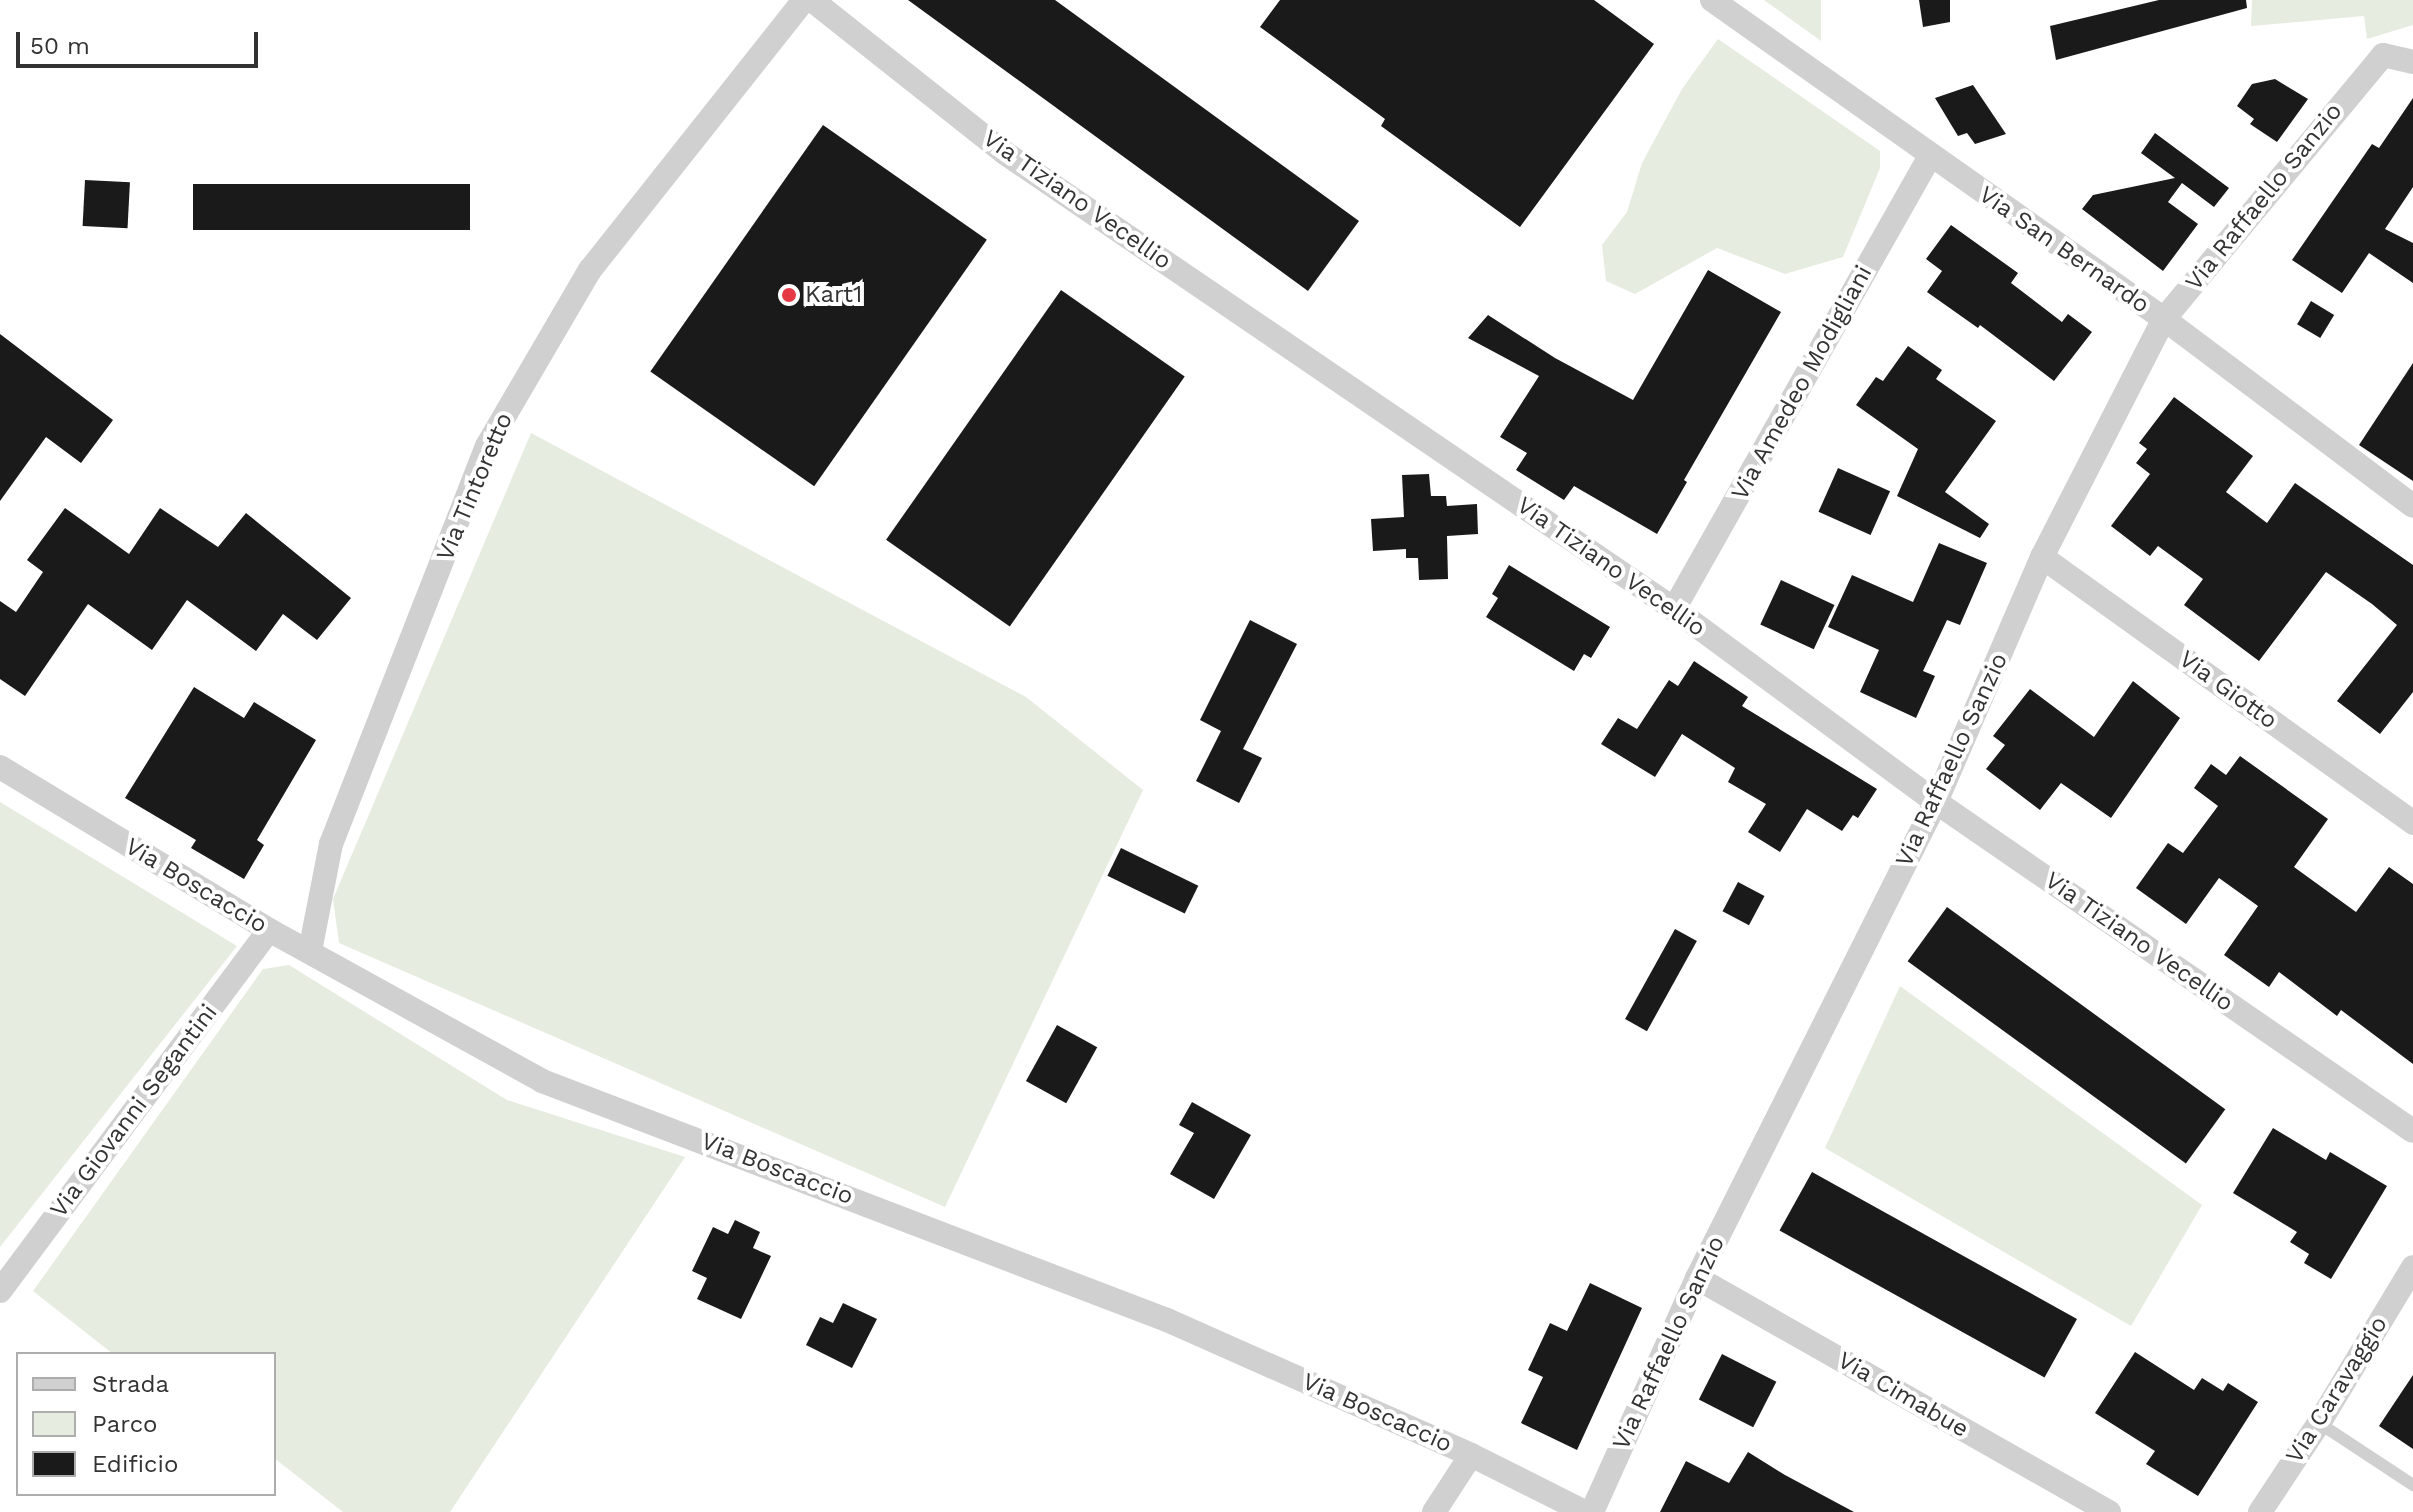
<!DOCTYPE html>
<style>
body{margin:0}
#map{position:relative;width:2413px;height:1512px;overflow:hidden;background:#fff;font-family:"Work Sans",sans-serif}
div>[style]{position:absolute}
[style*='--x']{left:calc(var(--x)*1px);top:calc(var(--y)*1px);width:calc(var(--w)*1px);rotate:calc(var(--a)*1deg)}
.green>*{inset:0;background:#e6ecdf}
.building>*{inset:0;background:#1a1a1a;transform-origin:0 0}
.lane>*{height:12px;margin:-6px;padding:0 6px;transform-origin:6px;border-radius:6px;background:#d0d0d0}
.street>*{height:24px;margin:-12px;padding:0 12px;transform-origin:12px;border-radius:12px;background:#d0d0d0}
.dots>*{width:22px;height:22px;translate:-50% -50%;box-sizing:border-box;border:4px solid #fff;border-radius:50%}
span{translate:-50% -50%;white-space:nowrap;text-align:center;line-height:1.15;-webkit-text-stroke:8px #fff;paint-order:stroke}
.street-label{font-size:24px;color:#333}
.poi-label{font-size:24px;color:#333}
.left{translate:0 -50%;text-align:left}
.legend{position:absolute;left:16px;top:1352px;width:260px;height:144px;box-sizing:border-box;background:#fff;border:2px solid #adadad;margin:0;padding:10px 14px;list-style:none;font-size:24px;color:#333}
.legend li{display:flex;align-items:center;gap:16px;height:40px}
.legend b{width:40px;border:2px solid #adadad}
.scale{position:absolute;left:16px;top:32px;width:242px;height:36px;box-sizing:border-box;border:4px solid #333;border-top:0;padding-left:10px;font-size:24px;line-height:28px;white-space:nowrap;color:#333;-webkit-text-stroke:6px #fff;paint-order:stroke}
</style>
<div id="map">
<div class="green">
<div style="clip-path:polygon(1764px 0,1821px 0,1821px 41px)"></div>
<div style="clip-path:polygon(2252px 0,2413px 0,2413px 25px,2367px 39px,2364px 16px,2251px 26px)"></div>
<div style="clip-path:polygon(1718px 39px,1880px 151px,1880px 168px,1843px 257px,1785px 274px,1717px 248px,1635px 294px,1606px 281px,1602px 245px,1627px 212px,1642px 163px,1682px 89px)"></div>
<div style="clip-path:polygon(531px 433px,1026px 697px,1143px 790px,945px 1207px,339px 943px,333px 899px)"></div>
<div style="clip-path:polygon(0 802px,237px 946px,0 1247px)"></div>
<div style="clip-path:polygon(289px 965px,507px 1100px,685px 1157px,450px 1512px,343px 1512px,274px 1458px,274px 1354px,113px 1354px,33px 1291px,263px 969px)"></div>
<div style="clip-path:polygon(1900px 986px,2202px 1205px,2131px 1326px,1825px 1148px)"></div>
</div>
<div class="building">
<div style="clip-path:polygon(908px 0,1055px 0,1359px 221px,1308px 291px)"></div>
<div style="clip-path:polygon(1280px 0,1594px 0,1654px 44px,1520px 227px,1381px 126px,1385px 119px,1260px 27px)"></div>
<div style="clip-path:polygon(1919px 0,1950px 0,1950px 22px,1923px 27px)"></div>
<div style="clip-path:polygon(2159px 0,2246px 0,2247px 8px,2056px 60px,2050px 26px)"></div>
<div style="clip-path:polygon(2275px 79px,2308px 99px,2277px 142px,2250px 124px,2254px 119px,2237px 106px,2252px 84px)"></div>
<div style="clip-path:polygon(1973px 85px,2006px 134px,1975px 144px,1967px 133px,1958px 136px,1935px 98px)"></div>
<div style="clip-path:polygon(2413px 98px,2413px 187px,2385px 229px,2413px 243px,2413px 283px,2369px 253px,2342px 293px,2292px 260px,2372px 144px,2379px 148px)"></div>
<div style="left:823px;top:125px;width:200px;height:301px;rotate:35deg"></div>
<div style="clip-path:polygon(2155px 133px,2229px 188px,2214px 207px,2182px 183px,2168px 202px,2198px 224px,2163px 271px,2082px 209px,2093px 195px,2175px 178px,2141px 153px)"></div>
<div style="left:85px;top:180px;width:45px;height:46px;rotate:3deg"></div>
<div style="left:470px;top:184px;width:46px;height:277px;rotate:90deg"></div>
<div style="clip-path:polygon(1951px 225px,2018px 273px,2011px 283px,2062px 322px,2068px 314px,2092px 332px,2054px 381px,1980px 325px,1978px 328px,1927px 292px,1942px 271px,1926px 259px)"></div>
<div style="clip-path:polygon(1708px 270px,1781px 312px,1684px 480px,1687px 482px,1657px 534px,1574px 486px,1564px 500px,1516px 470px,1527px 453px,1500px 437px,1539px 376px,1468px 338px,1488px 315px,1555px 358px,1633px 400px)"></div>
<div style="left:1061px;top:290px;width:151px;height:305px;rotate:35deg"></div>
<div style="left:2311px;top:301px;width:27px;height:27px;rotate:31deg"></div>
<div style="clip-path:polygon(0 334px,113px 420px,81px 463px,46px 437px,0 501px)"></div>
<div style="clip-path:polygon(1908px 346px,1942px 370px,1936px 379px,1996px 421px,1945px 492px,1989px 524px,1980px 538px,1897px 496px,1918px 449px,1856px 405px,1876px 377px,1883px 381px)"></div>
<div style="clip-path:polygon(2413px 363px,2413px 481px,2359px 445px)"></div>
<div style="clip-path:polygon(2174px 397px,2253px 456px,2226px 492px,2267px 523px,2295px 483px,2413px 565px,2413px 692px,2380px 734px,2337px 701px,2397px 625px,2372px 604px,2326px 572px,2259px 661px,2184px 605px,2203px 579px,2158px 546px,2150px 556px,2111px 526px,2150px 474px,2136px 463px,2147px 449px,2139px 443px)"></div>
<div style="left:1838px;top:468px;width:57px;height:48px;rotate:24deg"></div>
<div style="clip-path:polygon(1429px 474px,1431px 496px,1446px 496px,1447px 506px,1477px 504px,1478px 534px,1447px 536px,1448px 579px,1419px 580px,1418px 558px,1406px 558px,1406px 549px,1373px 551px,1371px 519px,1404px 517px,1402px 475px)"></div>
<div style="clip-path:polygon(65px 508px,129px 554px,160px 508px,218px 547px,246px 513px,351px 598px,317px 640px,283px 614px,256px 651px,187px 600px,152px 650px,88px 604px,25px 696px,0 679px,0 601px,16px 612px,43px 572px,27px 560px)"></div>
<div style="clip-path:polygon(1939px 543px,1987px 563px,1960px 625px,1947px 620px,1923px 671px,1935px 676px,1916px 718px,1860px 692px,1879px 650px,1828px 627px,1852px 575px,1913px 602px)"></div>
<div style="clip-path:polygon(1509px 565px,1610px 627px,1591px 658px,1584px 654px,1574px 671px,1486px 617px,1498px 598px,1492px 594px)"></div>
<div style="left:1781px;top:580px;width:59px;height:49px;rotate:25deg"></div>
<div style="clip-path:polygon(1250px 620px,1297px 644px,1243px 749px,1262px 758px,1239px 803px,1196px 781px,1221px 731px,1200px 720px)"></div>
<div style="clip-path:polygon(1694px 661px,1748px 697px,1742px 706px,1877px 789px,1858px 818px,1853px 815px,1842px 831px,1807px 809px,1780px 852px,1748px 832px,1766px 804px,1728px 782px,1735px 768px,1682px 734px,1655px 777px,1601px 744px,1618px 718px,1637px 729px,1669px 680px,1678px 686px)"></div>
<div style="clip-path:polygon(2133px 681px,2180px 718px,2111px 818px,2061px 783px,2040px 810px,1986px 769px,2005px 745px,1993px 736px,2030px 689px,2094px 737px)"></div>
<div style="clip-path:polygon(194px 687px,244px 718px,254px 702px,316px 740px,257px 840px,264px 845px,244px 879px,191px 848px,196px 840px,125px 798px)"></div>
<div style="clip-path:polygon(2240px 756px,2328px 819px,2294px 867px,2356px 912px,2389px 867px,2413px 884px,2413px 1064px,2341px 1010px,2337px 1016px,2279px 972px,2269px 987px,2224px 955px,2258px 906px,2219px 878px,2186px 924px,2136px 888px,2168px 843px,2183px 853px,2218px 806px,2194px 788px,2211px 764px,2226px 775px)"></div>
<div style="left:1121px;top:848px;width:86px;height:31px;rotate:26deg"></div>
<div style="left:1738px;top:882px;width:30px;height:33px;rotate:28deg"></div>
<div style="left:1947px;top:907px;width:344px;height:67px;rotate:36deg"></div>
<div style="left:1675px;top:929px;width:25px;height:103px;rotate:29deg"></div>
<div style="left:1057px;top:1025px;width:46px;height:64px;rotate:29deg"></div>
<div style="clip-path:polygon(1192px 1102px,1251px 1135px,1214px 1199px,1170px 1174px,1194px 1133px,1179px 1125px)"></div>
<div style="clip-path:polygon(2273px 1128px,2326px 1160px,2330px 1152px,2387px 1186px,2331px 1279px,2304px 1263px,2309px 1254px,2290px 1242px,2297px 1232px,2233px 1193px)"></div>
<div style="left:1812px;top:1172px;width:303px;height:67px;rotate:29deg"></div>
<div style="clip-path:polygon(735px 1220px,760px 1232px,753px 1248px,771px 1256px,741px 1319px,697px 1299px,707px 1278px,692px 1271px,713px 1227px,728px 1234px)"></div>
<div style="clip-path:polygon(1590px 1283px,1642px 1308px,1577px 1450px,1521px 1423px,1543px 1377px,1528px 1370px,1550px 1323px,1567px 1331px)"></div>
<div style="clip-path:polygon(843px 1303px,877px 1319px,852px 1368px,806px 1345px,820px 1317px,833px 1323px)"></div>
<div style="clip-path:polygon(2135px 1352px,2194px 1390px,2202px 1378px,2223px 1391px,2228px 1383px,2258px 1402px,2198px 1496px,2146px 1464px,2155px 1451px,2095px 1413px)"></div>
<div style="left:1722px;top:1354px;width:61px;height:51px;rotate:27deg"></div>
<div style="clip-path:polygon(2413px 1375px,2413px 1449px,2379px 1426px)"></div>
<div style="clip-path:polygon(1748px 1452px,1785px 1475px,1854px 1512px,1660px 1512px,1686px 1461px,1729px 1483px)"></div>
</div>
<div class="lane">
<div style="--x:2319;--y:1423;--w:113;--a:33.4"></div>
</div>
<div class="street">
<div style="--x:812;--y:0;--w:246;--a:38.4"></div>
<div style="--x:1005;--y:153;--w:810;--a:34.28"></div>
<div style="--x:1674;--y:609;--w:325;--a:36.4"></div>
<div style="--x:1936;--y:802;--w:579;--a:34.6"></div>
<div style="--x:1712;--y:0;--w:553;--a:35.21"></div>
<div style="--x:2164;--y:319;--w:311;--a:36.9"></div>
<div style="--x:2042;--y:557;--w:457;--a:35.6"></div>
<div style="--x:1674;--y:609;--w:520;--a:-60.53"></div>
<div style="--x:0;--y:767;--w:315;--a:31.2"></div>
<div style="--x:269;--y:930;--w:312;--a:28.9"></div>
<div style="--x:542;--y:1081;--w:669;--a:20.93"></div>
<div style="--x:1167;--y:1320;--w:333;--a:23.9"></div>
<div style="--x:1471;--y:1455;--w:127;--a:26.6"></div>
<div style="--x:310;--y:951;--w:109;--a:-78.9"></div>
<div style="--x:331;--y:844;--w:427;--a:-68.6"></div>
<div style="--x:487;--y:446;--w:204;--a:-59.7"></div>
<div style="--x:590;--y:270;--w:345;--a:-51.6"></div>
<div style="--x:1697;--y:1278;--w:474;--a:29.6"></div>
<div style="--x:0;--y:1291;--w:450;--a:-53.3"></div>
<div style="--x:1434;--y:1512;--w:68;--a:-57"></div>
<div style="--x:1592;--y:1512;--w:256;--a:-65.8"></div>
<div style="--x:1697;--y:1278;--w:533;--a:-63.34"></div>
<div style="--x:1936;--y:802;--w:267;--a:-66.6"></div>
<div style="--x:2042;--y:557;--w:267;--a:-62.9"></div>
<div style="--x:2164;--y:319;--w:343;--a:-50.3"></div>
<div style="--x:2383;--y:55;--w:31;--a:13"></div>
<div style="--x:2260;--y:1512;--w:107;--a:-56.5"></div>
<div style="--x:2319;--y:1423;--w:182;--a:-58.9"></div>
</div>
<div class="dots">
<div style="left:789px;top:295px;background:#e63946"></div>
</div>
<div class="street-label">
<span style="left:2264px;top:197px;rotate:-51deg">Via Raffaello Sanzio</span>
<span style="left:1077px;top:200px;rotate:35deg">Via Tiziano Vecellio</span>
<span style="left:2064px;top:250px;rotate:35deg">Via San Bernardo</span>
<span style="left:1802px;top:383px;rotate:-61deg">Via Amedeo Modigliani</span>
<span style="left:475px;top:487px;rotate:-67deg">Via Tintoretto</span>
<span style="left:1611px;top:567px;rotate:35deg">Via Tiziano Vecellio</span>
<span style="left:2228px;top:690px;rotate:36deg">Via Giotto</span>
<span style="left:1952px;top:760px;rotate:-65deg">Via Raffaello Sanzio</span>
<span style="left:196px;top:886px;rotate:31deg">Via Boscaccio</span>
<span style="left:2139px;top:942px;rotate:35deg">Via Tiziano Vecellio</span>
<span style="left:134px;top:1111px;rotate:-53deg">Via Giovanni Segantini</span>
<span style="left:777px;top:1169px;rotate:21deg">Via Boscaccio</span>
<span style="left:1669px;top:1343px;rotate:-65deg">Via Raffaello Sanzio</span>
<span style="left:2337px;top:1390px;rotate:-58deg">Via Caravaggio</span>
<span style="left:1903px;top:1395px;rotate:30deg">Via Cimabue</span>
<span style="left:1377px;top:1413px;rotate:24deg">Via Boscaccio</span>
</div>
<div class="poi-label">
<span class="left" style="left:805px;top:295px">Kart1</span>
</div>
<ul class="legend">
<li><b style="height:10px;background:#d0d0d0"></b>Strada</li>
<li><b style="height:22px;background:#e6ecdf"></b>Parco</li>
<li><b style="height:22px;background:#1a1a1a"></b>Edificio</li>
</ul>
<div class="scale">50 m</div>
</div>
